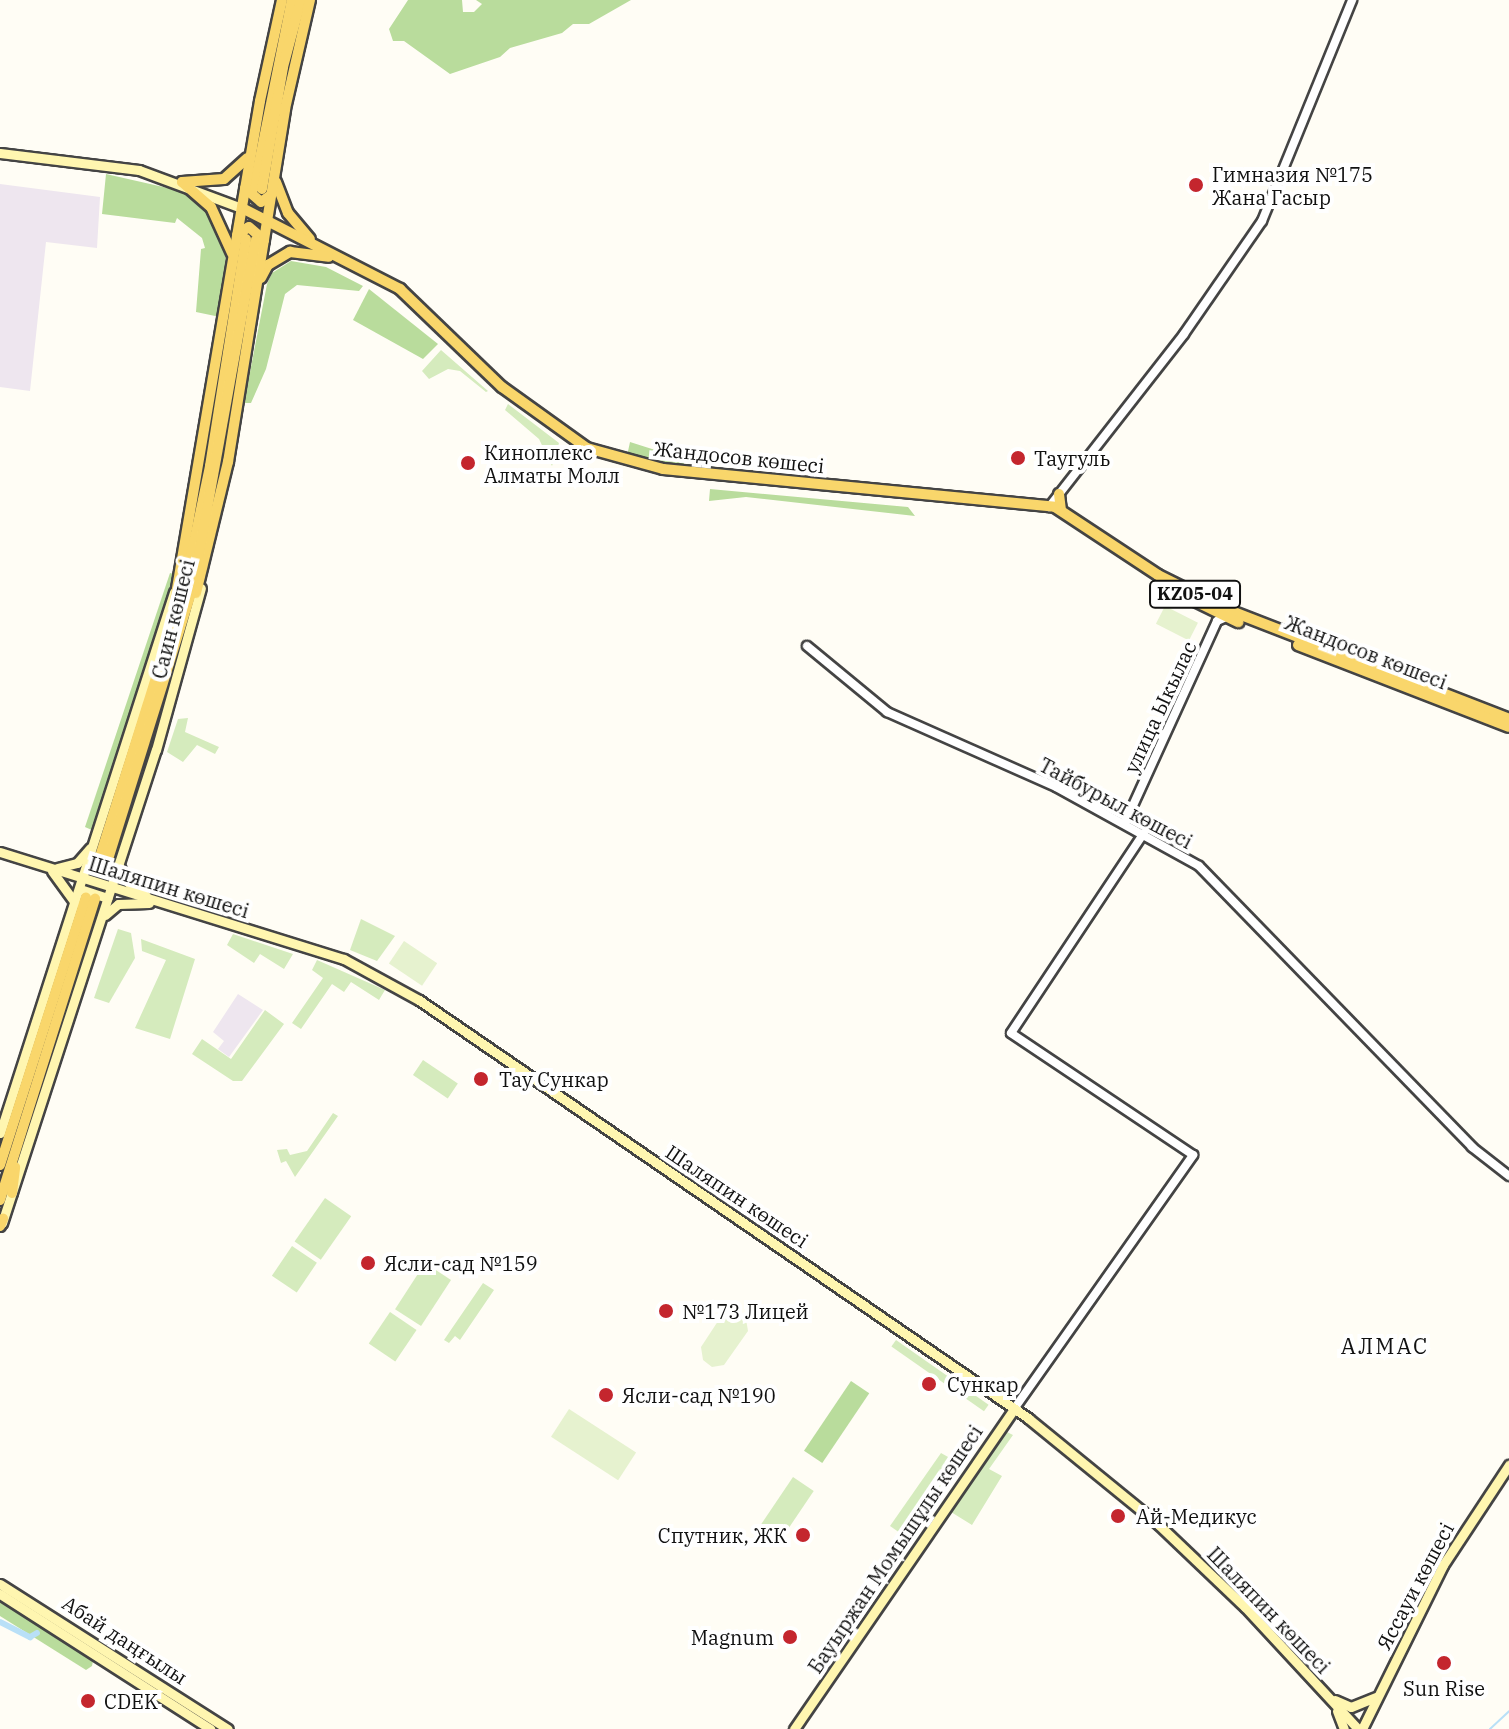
<!DOCTYPE html>
<meta charset="utf-8">
<style>
body{margin:0}
#map{position:relative;width:1509px;height:1729px;overflow:hidden;background:#fffdf5;font-family:"IBM Plex Serif",serif}
div>[style]{position:absolute}
[style*='--x']{left:calc(var(--x)*1px);top:calc(var(--y)*1px);width:calc(var(--w)*1px);rotate:calc(var(--a)*1deg)}
.industrial>*{inset:0;background:#eee6ef}
.green>*{inset:0;background:#d5ebbd;transform-origin:0 0}
.forest>*{inset:0;background:#b9dc9c;transform-origin:0 0}
.pitch>*{inset:0;background:#e6f2cf;transform-origin:0 0}
.stream>*{height:2px;margin:-1px;padding:0 1px;transform-origin:1px;border-radius:1px;background:#b9e0f7}
.canal>*{height:6px;margin:-3px;padding:0 3px;transform-origin:3px;border-radius:3px;background:#b9e0f7}
.roads{filter:drop-shadow(2px 0 #444) drop-shadow(-2px 0 #444) drop-shadow(0 2px #444) drop-shadow(0 -2px #444)}
.tertiary>*{height:8px;margin:-4px;padding:0 4px;transform-origin:4px;border-radius:4px;background:#fff}
.secondary>*{height:9px;margin:-4.5px;padding:0 4.5px;transform-origin:4.5px;border-radius:4.5px;background:#fff6b0}
.primary>*{height:10px;margin:-5px;padding:0 5px;transform-origin:5px;border-radius:5px;background:#f9d66b}
.dots>*{width:22px;height:22px;translate:-50% -50%;box-sizing:border-box;border:4px solid #fff;border-radius:50%}
span{translate:-50% -50%;white-space:nowrap;text-align:center;line-height:1.15;-webkit-text-stroke:8px #fff;paint-order:stroke}
.shield-label span{padding:2px 6px;background:#fff;border:2px solid;border-radius:6px;-webkit-text-stroke-width:0}
.shield-label{font-size:18px;color:#111;font-weight:700}
.poi-label{font-size:20px;color:#111}
.left{translate:0 -50%;text-align:left}
.right{translate:-100% -50%;text-align:right}
.street-label{font-size:20px;color:#111}
.neighbourhood-label{font-size:22px;color:#111;letter-spacing:2px}
</style>
<div id="map">
<div class="industrial">
<div style="clip-path:polygon(0 184px,100px 197px,97px 248px,46px 242px,30px 391px,0 387px)"></div>
<div style="clip-path:polygon(238px 994px,263px 1010px,229px 1057px,218px 1049px,224px 1041px,213px 1032px)"></div>
</div>
<div class="green">
<div style="clip-path:polygon(441px 350px,488px 391px,486px 392px,460px 371px,448px 369px,429px 379px,422px 371px)"></div>
<div style="clip-path:polygon(508px 404px,559px 443px,552px 466px,539px 439px,505px 410px)"></div>
<div style="clip-path:polygon(188px 718px,185px 732px,219px 747px,215px 754px,197px 745px,183px 762px,167px 752px,178px 719px)"></div>
<div style="clip-path:polygon(361px 919px,395px 936px,377px 961px,350px 950px)"></div>
<div style="clip-path:polygon(118px 929px,131px 933px,135px 958px,109px 1003px,94px 998px)"></div>
<div style="clip-path:polygon(233px 934px,293px 954px,284px 969px,260px 954px,254px 963px,227px 945px)"></div>
<div style="clip-path:polygon(141px 939px,195px 959px,170px 1039px,135px 1028px,166px 960px,142px 951px)"></div>
<div style="clip-path:polygon(317px 960px,385px 990px,379px 1000px,351px 982px,344px 992px,332px 984px,301px 1029px,292px 1023px,323px 978px,312px 970px)"></div>
<div style="clip-path:polygon(265px 1010px,284px 1024px,242px 1081px,233px 1081px,192px 1054px,202px 1039px,231px 1059px)"></div>
<div style="left:423px;top:1060px;width:42px;height:18px;rotate:34deg"></div>
<div style="clip-path:polygon(333px 1113px,338px 1116px,295px 1177px,286px 1161px,281px 1163px,277px 1150px,287px 1149px,290px 1155px,307px 1151px)"></div>
<div style="left:325px;top:1198px;width:32px;height:53px;rotate:35deg"></div>
<div style="left:292px;top:1246px;width:30px;height:36px;rotate:34deg"></div>
<div style="left:425px;top:1263px;width:31px;height:55px;rotate:33deg"></div>
<div style="clip-path:polygon(483px 1283px,494px 1290px,460px 1340px,455px 1336px,449px 1343px,444px 1340px)"></div>
<div style="left:390px;top:1312px;width:32px;height:38px;rotate:34deg"></div>
<div style="left:896px;top:1340px;width:113px;height:8px;rotate:35deg"></div>
<div style="clip-path:polygon(1007px 1432px,1013px 1435px,989px 1469px,1002px 1476px,972px 1525px,951px 1512px)"></div>
<div style="clip-path:polygon(941px 1453px,957px 1462px,950px 1486px,913px 1542px,890px 1526px)"></div>
<div style="left:793px;top:1477px;width:25px;height:57px;rotate:34deg"></div>
</div>
<div class="forest">
<div style="clip-path:polygon(408px 0,462px 0,463px 12px,474px 12px,482px 4px,476px 0,631px 0,589px 24px,573px 24px,562px 33px,510px 48px,500px 57px,450px 74px,404px 41px,393px 41px,389px 29px)"></div>
<div style="clip-path:polygon(106px 174px,181px 191px,203px 205px,221px 235px,226px 258px,220px 317px,196px 312px,201px 249px,205px 248px,202px 238px,177px 218px,175px 223px,102px 214px)"></div>
<div style="clip-path:polygon(291px 261px,326px 267px,363px 286px,359px 291px,297px 285px,285px 294px,266px 369px,251px 403px,244px 403px,267px 284px,272px 273px)"></div>
<div style="clip-path:polygon(369px 289px,438px 344px,423px 359px,353px 320px)"></div>
<div style="clip-path:polygon(630px 442px,652px 449px,689px 457px,681px 467px,627px 456px)"></div>
<div style="clip-path:polygon(710px 489px,908px 507px,915px 516px,746px 497px,709px 501px)"></div>
<div style="clip-path:polygon(170px 573px,177px 575px,94px 831px,85px 827px)"></div>
<div style="left:851px;top:1381px;width:22px;height:84px;rotate:34deg"></div>
<div style="clip-path:polygon(0 1602px,93px 1661px,92px 1666px,86px 1670px,0 1616px)"></div>
</div>
<div class="pitch">
<div style="left:1165px;top:606px;width:37px;height:20px;rotate:27deg"></div>
<div style="left:404px;top:941px;width:40px;height:27px;rotate:34deg"></div>
<div style="clip-path:polygon(736px 1311px,746px 1319px,748px 1331px,724px 1365px,712px 1367px,703px 1360px,701px 1347px,722px 1315px)"></div>
<div style="left:569px;top:1409px;width:80px;height:33px;rotate:33deg"></div>
</div>
<div class="stream">
<div style="--x:1490;--y:1729;--w:26;--a:-43"></div>
</div>
<div class="canal">
<div style="--x:0;--y:1622;--w:34;--a:27"></div>
<div style="--x:30;--y:1637;--w:8;--a:-30"></div>
</div>
<div class="roads">
<div class="tertiary">
<div style="--x:1049;--y:507;--w:219;--a:-52"></div>
<div style="--x:1184;--y:334;--w:137;--a:-55.4"></div>
<div style="--x:1262;--y:221;--w:239;--a:-67.8"></div>
<div style="--x:807;--y:646;--w:104;--a:39.5"></div>
<div style="--x:887;--y:712;--w:185;--a:23.9"></div>
<div style="--x:1056;--y:787;--w:163;--a:28.9"></div>
<div style="--x:1199;--y:866;--w:392;--a:45.8"></div>
<div style="--x:1472;--y:1147;--w:47;--a:38.1"></div>
<div style="--x:1125;--y:823;--w:222;--a:-65.5"></div>
<div style="--x:1217;--y:621;--w:13;--a:-23"></div>
<div style="--x:1014;--y:1409;--w:311;--a:-54.8"></div>
<div style="--x:1193;--y:1155;--w:219;--a:-146.2"></div>
<div style="--x:1011;--y:1033;--w:240;--a:-56.4"></div>
</div>
<div class="secondary">
<div style="--x:0;--y:153;--w:140;--a:7"></div>
<div style="--x:139;--y:170;--w:110;--a:20.3"></div>
<div style="--x:0;--y:852;--w:360;--a:17.3"></div>
<div style="--x:344;--y:959;--w:85;--a:28.7"></div>
<div style="--x:419;--y:1000;--w:739;--a:34.46"></div>
<div style="--x:1028;--y:1418;--w:168;--a:39.2"></div>
<div style="--x:1158;--y:1524;--w:120;--a:43.7"></div>
<div style="--x:1245;--y:1607;--w:166;--a:47.2"></div>
<div style="--x:88;--y:864;--w:29;--a:22"></div>
<div style="--x:119;--y:866;--w:20;--a:60"></div>
<div style="--x:129;--y:883;--w:21;--a:37"></div>
<div style="--x:57;--y:868;--w:21;--a:-14"></div>
<div style="--x:77;--y:863;--w:20;--a:-49"></div>
<div style="--x:52;--y:871;--w:39;--a:54"></div>
<div style="--x:80;--y:889;--w:29;--a:18"></div>
<div style="--x:105;--y:915;--w:17;--a:-40"></div>
<div style="--x:118;--y:904;--w:31;--a:-2"></div>
<div style="--x:0;--y:1133;--w:568;--a:-72.17"></div>
<div style="--x:2;--y:1223;--w:497;--a:-72"></div>
<div style="--x:156;--y:750;--w:168;--a:-74.5"></div>
<div style="--x:0;--y:1584;--w:270;--a:32.5"></div>
<div style="--x:0;--y:1594;--w:250;--a:32.7"></div>
<div style="--x:1335;--y:1700;--w:17;--a:24"></div>
<div style="--x:1351;--y:1707;--w:27;--a:-22"></div>
<div style="--x:1337;--y:1711;--w:19;--a:69"></div>
<div style="--x:794;--y:1729;--w:388;--a:-55.5"></div>
<div style="--x:1362;--y:1729;--w:183;--a:-63.7"></div>
<div style="--x:1443;--y:1565;--w:120;--a:-56.6"></div>
</div>
<div class="primary">
<div style="--x:182;--y:182;--w:38;--a:41"></div>
<div style="--x:211;--y:207;--w:51;--a:65.5"></div>
<div style="--x:182;--y:182;--w:42;--a:-4.1"></div>
<div style="--x:224;--y:179;--w:31;--a:-42"></div>
<div style="--x:276;--y:182;--w:33;--a:69"></div>
<div style="--x:288;--y:213;--w:34;--a:50"></div>
<div style="--x:245;--y:188;--w:21;--a:41"></div>
<div style="--x:261;--y:202;--w:12;--a:-35"></div>
<div style="--x:254;--y:188;--w:192;--a:-78.6"></div>
<div style="--x:262;--y:189;--w:124;--a:-80.2"></div>
<div style="--x:283;--y:67;--w:69;--a:-75"></div>
<div style="--x:242;--y:208;--w:178;--a:27.1"></div>
<div style="--x:400;--y:289;--w:141;--a:43.9"></div>
<div style="--x:502;--y:387;--w:105;--a:35.7"></div>
<div style="--x:587;--y:448;--w:79;--a:15.4"></div>
<div style="--x:663;--y:469;--w:394;--a:5.5"></div>
<div style="--x:1055;--y:507;--w:123;--a:33.4"></div>
<div style="--x:1158;--y:575;--w:81;--a:26.3"></div>
<div style="--x:1231;--y:611;--w:298;--a:21.2"></div>
<div style="--x:237;--y:235;--w:14;--a:-34"></div>
<div style="--x:249;--y:227;--w:20;--a:41"></div>
<div style="--x:261;--y:278;--w:15;--a:-62"></div>
<div style="--x:268;--y:265;--w:26;--a:-31"></div>
<div style="--x:290;--y:252;--w:39;--a:7"></div>
<div style="--x:1059;--y:494;--w:16;--a:83"></div>
<div style="--x:1162;--y:585;--w:85;--a:26"></div>
<div style="--x:196;--y:593;--w:135;--a:-76.3"></div>
<div style="--x:228;--y:462;--w:358;--a:-80.8"></div>
<div style="--x:285;--y:109;--w:112;--a:-77.1"></div>
<div style="--x:175;--y:600;--w:506;--a:-80.33"></div>
<div style="--x:260;--y:101;--w:103;--a:-77.7"></div>
<div style="--x:1298;--y:645;--w:226;--a:21.2"></div>
<div style="--x:97;--y:866;--w:294;--a:-72.6"></div>
<div style="--x:185;--y:585;--w:122;--a:-78.1"></div>
<div style="--x:210;--y:466;--w:230;--a:-81"></div>
<div style="--x:105;--y:869;--w:295;--a:-72.7"></div>
<div style="--x:193;--y:587;--w:352;--a:-79.8"></div>
<div style="--x:0;--y:1165;--w:281;--a:-72.2"></div>
<div style="--x:12;--y:1193;--w:26;--a:-83"></div>
<div style="--x:0;--y:1200;--w:316;--a:-72.5"></div>
<div style="--x:0;--y:1226;--w:8;--a:-67"></div>
</div>
</div>
<div class="dots">
<div style="left:1196px;top:185px;background:#c4262e"></div>
<div style="left:1018px;top:458px;background:#c4262e"></div>
<div style="left:468px;top:463px;background:#c4262e"></div>
<div style="left:481px;top:1079px;background:#c4262e"></div>
<div style="left:368px;top:1263px;background:#c4262e"></div>
<div style="left:666px;top:1311px;background:#c4262e"></div>
<div style="left:929px;top:1384px;background:#c4262e"></div>
<div style="left:606px;top:1395px;background:#c4262e"></div>
<div style="left:1118px;top:1516px;background:#c4262e"></div>
<div style="left:803px;top:1535px;background:#c4262e"></div>
<div style="left:790px;top:1637px;background:#c4262e"></div>
<div style="left:1444px;top:1663px;background:#c4262e"></div>
<div style="left:88px;top:1701px;background:#c4262e"></div>
</div>
<div class="shield-label">
<span style="left:1195px;top:594px">KZ05-04</span>
</div>
<div class="poi-label">
<span class="left" style="left:1212px;top:186px">Гимназия №175<br>Жана Гасыр</span>
<span class="left" style="left:484px;top:464px">Киноплекс<br>Алматы Молл</span>
<span class="left" style="left:1034px;top:458px">Таугуль</span>
<span class="left" style="left:499px;top:1079px">Тау Сункар</span>
<span class="left" style="left:384px;top:1263px">Ясли-сад №159</span>
<span class="left" style="left:682px;top:1311px">№173 Лицей</span>
<span class="left" style="left:947px;top:1384px">Сункар</span>
<span class="left" style="left:622px;top:1395px">Ясли-сад №190</span>
<span class="left" style="left:1136px;top:1516px">Ай-Медикус</span>
<span class="right" style="left:787px;top:1535px">Спутник, ЖК</span>
<span class="right" style="left:774px;top:1637px">Magnum</span>
<span style="left:1444px;top:1688px">Sun Rise</span>
<span class="left" style="left:104px;top:1701px">CDEK</span>
</div>
<div class="street-label">
<span style="left:739px;top:457px;rotate:6deg">Жандосов көшесі</span>
<span style="left:173px;top:619px;rotate:-76deg">Саин көшесі</span>
<span style="left:1366px;top:652px;rotate:21deg">Жандосов көшесі</span>
<span style="left:1160px;top:707px;rotate:-65deg">улица Ыкылас</span>
<span style="left:1116px;top:803px;rotate:28deg">Тайбурыл көшесі</span>
<span style="left:169px;top:887px;rotate:17deg">Шаляпин көшесі</span>
<span style="left:737px;top:1196px;rotate:34deg">Шаляпин көшесі</span>
<span style="left:895px;top:1549px;rotate:-56deg">Бауыржан Момышұлы көшесі</span>
<span style="left:1415px;top:1586px;rotate:-62deg">Яссауи көшесі</span>
<span style="left:1269px;top:1610px;rotate:46deg">Шаляпин көшесі</span>
<span style="left:125px;top:1640px;rotate:33deg">Абай даңғылы</span>
</div>
<div class="neighbourhood-label">
<span style="left:1385px;top:1346px">АЛМАС</span>
</div>
</div>
